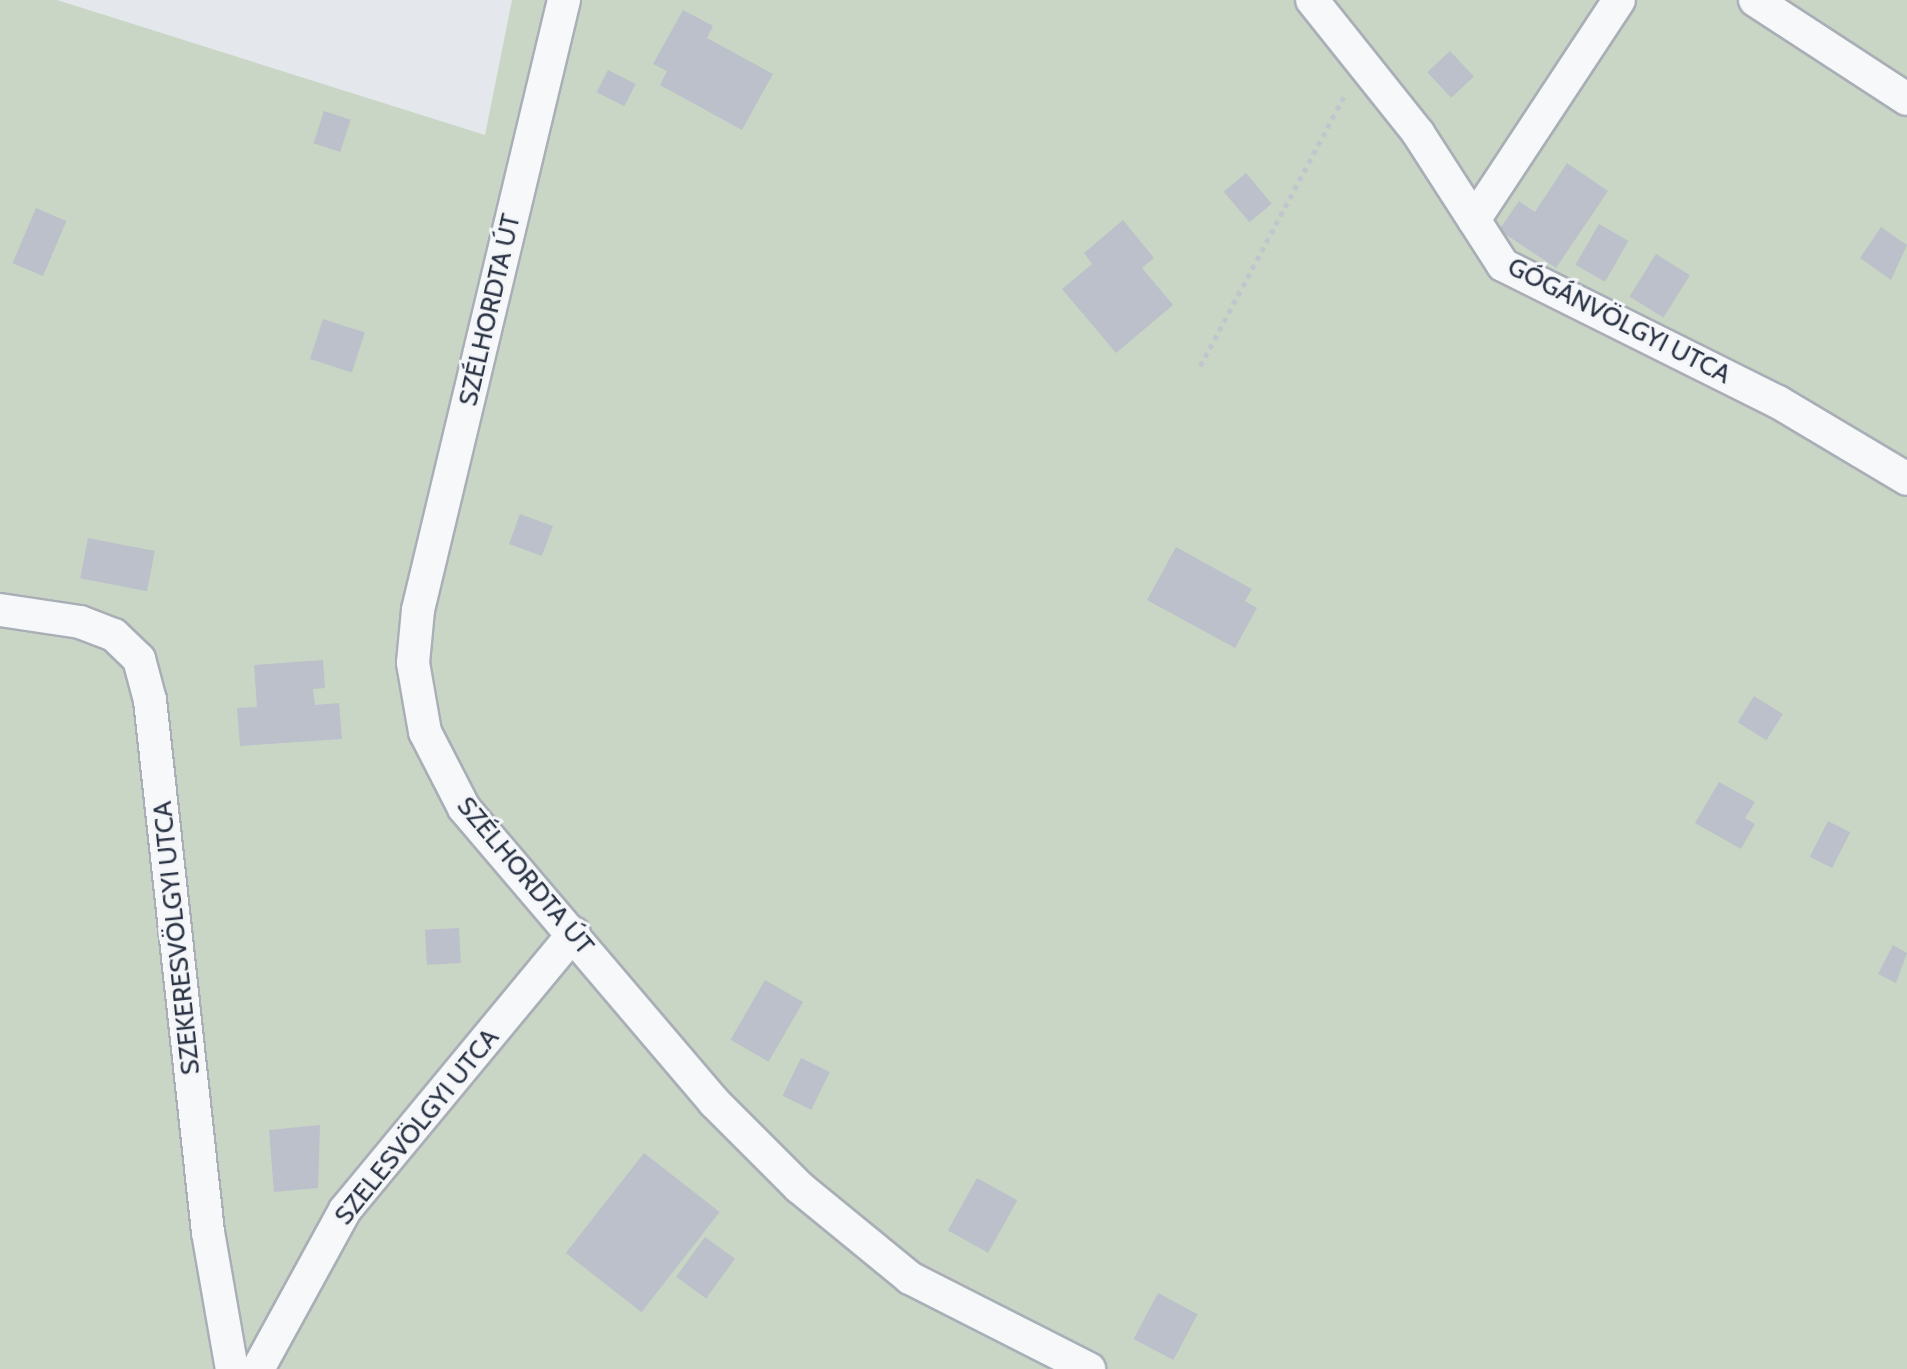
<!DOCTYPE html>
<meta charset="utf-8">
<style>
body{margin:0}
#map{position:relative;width:1907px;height:1369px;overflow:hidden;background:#e4e7ec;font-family:Cabin,sans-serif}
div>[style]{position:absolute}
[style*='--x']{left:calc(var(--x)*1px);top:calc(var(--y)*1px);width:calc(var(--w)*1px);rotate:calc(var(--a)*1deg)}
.green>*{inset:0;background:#c9d6c5}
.building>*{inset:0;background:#bbc0ca;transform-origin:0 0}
.path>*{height:4.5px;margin-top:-2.25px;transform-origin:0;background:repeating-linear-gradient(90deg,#c2c5cb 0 5px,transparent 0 10px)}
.roads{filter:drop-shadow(2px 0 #a9aeb7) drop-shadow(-2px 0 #a9aeb7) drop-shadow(0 2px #a9aeb7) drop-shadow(0 -2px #a9aeb7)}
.minor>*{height:32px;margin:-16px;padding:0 16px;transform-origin:16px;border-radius:16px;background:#f7f8fa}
span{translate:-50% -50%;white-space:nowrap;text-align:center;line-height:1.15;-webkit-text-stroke:6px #f4f6f9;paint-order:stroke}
.street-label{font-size:26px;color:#2b3445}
</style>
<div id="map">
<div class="green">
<div style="clip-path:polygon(0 0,57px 0,485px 135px,512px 0,1907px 0,1907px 1369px,0 1369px)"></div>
</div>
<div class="building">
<div style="clip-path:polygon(683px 10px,713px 26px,707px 38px,773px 74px,742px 130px,660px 85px,667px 71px,653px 64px)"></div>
<div style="left:1450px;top:51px;width:35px;height:31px;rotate:47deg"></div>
<div style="left:608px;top:70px;width:31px;height:25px;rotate:27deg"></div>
<div style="left:324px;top:111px;width:28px;height:34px;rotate:18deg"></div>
<div style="clip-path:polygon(1567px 163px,1608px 191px,1556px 268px,1499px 230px,1519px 201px,1535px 212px)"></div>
<div style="left:1246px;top:173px;width:40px;height:29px;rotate:50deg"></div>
<div style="left:36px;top:208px;width:33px;height:60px;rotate:23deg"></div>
<div style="clip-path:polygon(1123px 220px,1154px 258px,1142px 268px,1173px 305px,1116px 353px,1062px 289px,1092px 264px,1084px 253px)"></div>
<div style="left:1599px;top:224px;width:34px;height:47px;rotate:30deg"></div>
<div style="clip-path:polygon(1881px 227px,1907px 245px,1891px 280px,1860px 258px)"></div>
<div style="left:1656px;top:254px;width:40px;height:50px;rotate:32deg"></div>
<div style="left:323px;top:319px;width:44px;height:42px;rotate:18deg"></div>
<div style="left:520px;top:514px;width:35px;height:32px;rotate:20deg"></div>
<div style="left:88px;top:538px;width:68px;height:41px;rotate:11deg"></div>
<div style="clip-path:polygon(1176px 547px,1252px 589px,1245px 601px,1257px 608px,1235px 648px,1147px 600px)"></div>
<div style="clip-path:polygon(323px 660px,325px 688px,313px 689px,315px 705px,339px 703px,342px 739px,240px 746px,237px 708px,257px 707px,254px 665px)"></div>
<div style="left:1754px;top:696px;width:34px;height:31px;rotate:32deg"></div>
<div style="clip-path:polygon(1719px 782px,1755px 802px,1745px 818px,1755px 824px,1741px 849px,1695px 823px)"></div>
<div style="left:1828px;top:821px;width:25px;height:40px;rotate:27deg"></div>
<div style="left:459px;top:928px;width:35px;height:34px;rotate:87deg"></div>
<div style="clip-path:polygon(1893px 945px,1907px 953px,1896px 983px,1878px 974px)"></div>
<div style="left:765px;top:980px;width:44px;height:69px;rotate:30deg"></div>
<div style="left:801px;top:1058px;width:32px;height:42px;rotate:26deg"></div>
<div style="clip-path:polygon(320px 1125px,318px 1188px,274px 1192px,269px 1130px)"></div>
<div style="left:644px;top:1153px;width:96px;height:127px;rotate:38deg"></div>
<div style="left:977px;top:1178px;width:46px;height:60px;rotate:29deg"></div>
<div style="left:705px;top:1237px;width:37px;height:49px;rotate:36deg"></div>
<div style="left:1158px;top:1293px;width:45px;height:52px;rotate:28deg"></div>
</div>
<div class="path">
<div style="--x:1200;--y:366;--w:310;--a:-61.9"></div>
</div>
<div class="roads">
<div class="minor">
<div style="--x:564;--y:0;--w:627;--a:103.46"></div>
<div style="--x:418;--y:610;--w:53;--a:95.4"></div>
<div style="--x:413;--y:663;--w:70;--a:80.1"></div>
<div style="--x:425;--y:732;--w:85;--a:62.8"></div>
<div style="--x:464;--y:808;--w:386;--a:49.6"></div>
<div style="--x:714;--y:1102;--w:120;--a:45"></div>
<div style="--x:799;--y:1187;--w:144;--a:39.3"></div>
<div style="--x:910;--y:1278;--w:201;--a:26.9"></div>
<div style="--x:1312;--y:0;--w:170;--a:51.4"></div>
<div style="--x:1418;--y:133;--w:157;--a:57.2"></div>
<div style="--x:1503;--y:265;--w:307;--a:26.5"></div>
<div style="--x:1778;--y:402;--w:150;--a:30.8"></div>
<div style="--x:1755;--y:0;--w:181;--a:33.1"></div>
<div style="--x:1474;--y:220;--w:263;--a:-56.6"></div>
<div style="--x:0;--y:610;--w:81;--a:8.5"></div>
<div style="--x:80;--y:622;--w:36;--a:21"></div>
<div style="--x:114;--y:635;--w:35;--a:44"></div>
<div style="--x:139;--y:659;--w:42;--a:75"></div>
<div style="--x:150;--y:700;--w:535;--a:83.78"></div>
<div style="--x:208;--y:1232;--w:139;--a:80.1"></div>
<div style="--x:258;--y:1369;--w:181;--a:-61.3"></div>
<div style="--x:345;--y:1210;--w:359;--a:-50.4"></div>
</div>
</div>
<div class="street-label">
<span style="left:490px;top:310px;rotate:-77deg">SZÉLHORDTA ÚT</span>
<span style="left:1619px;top:321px;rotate:27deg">GÓGÁNVÖLGYI UTCA</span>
<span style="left:525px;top:876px;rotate:50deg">SZÉLHORDTA ÚT</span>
<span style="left:177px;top:938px;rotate:-96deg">SZEKERESVÖLGYI UTCA</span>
<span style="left:417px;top:1127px;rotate:-51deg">SZELESVÖLGYI UTCA</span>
</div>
</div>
